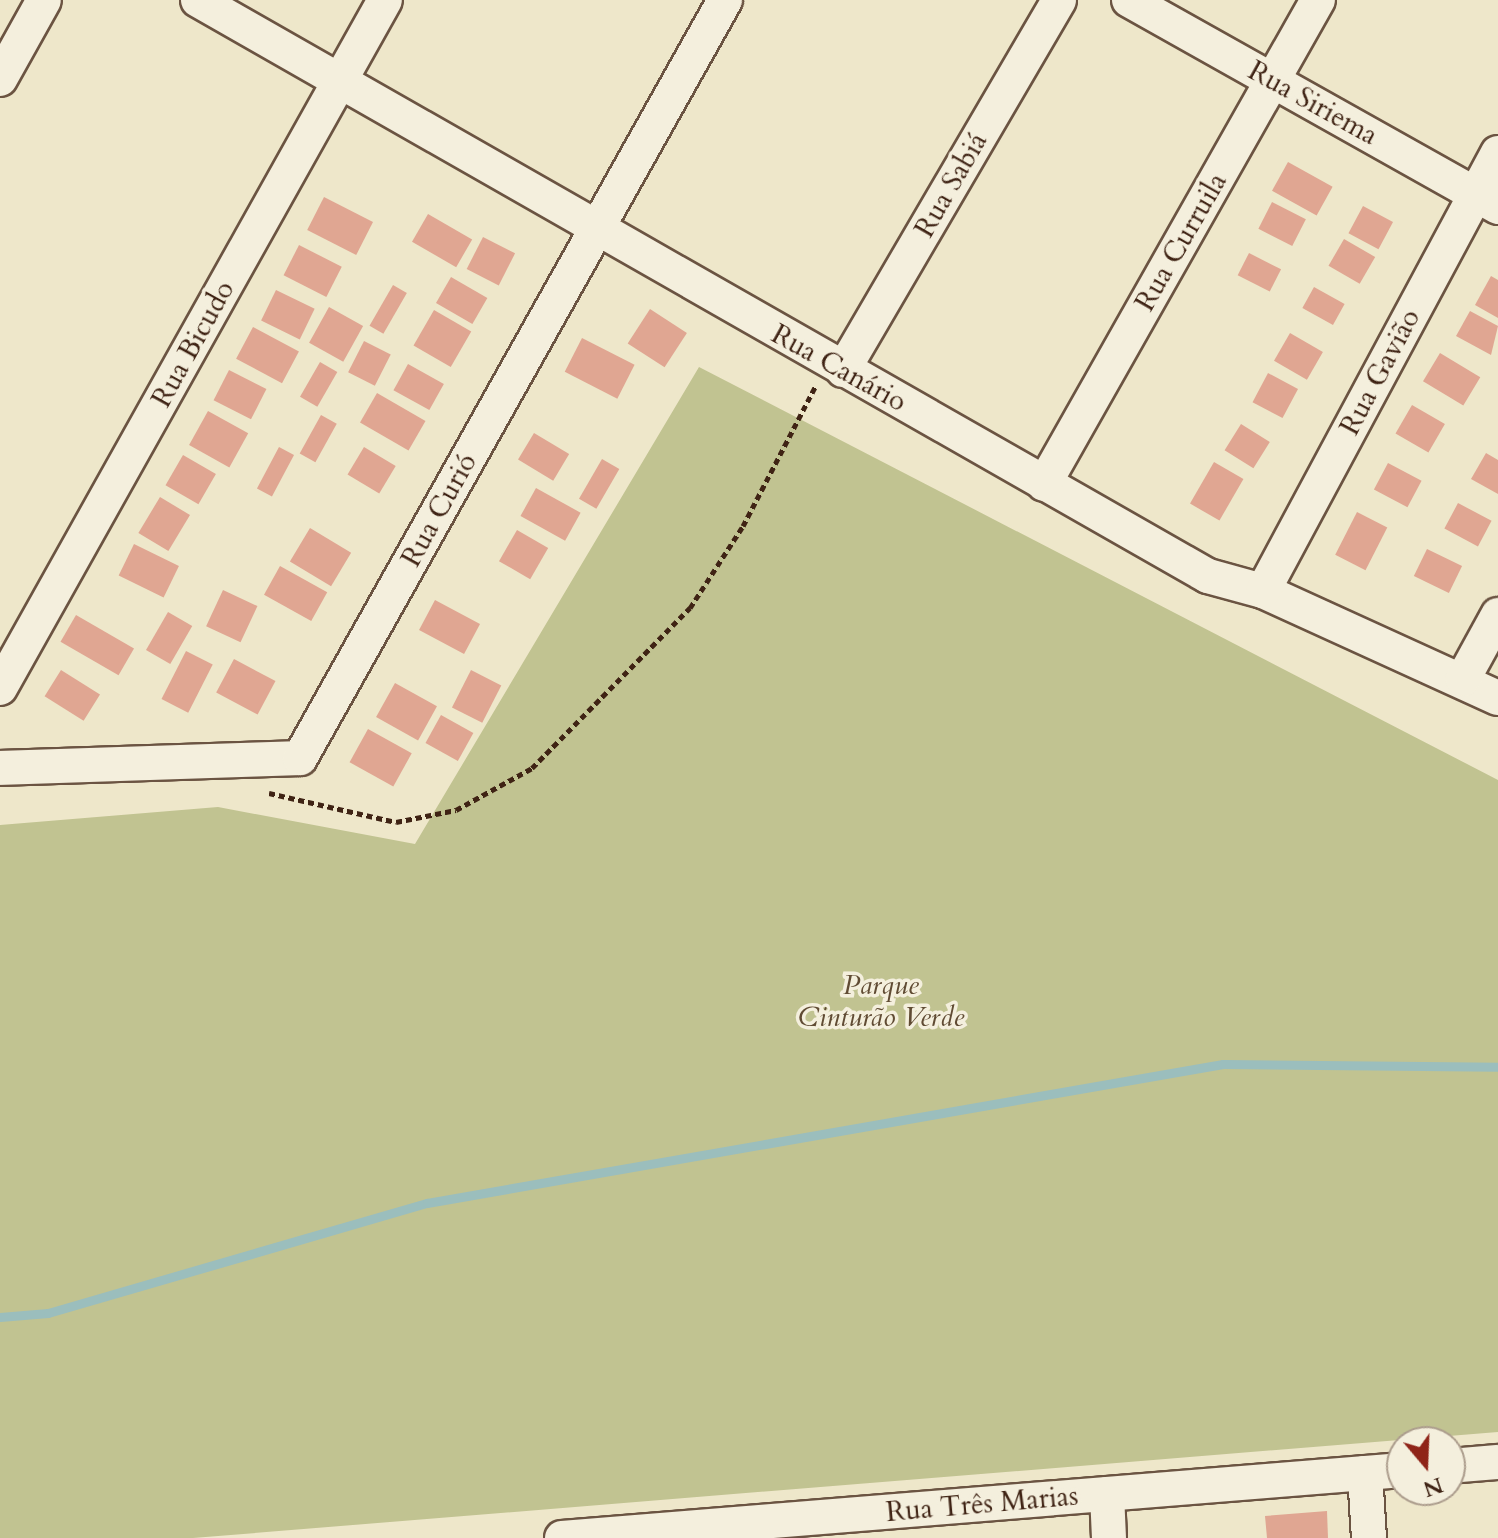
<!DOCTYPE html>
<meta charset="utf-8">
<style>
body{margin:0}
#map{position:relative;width:1498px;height:1538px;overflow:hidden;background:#eee7ca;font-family:Cardo,serif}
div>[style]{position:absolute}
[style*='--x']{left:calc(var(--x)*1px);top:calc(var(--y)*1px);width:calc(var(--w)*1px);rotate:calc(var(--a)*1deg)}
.green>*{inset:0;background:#c1c391}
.stream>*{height:9px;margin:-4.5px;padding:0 4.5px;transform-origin:4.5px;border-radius:4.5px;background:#9bbebd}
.building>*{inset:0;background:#e0a692;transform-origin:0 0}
.path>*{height:5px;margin-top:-2.5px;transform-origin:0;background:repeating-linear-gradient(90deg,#3f2314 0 6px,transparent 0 10px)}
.roads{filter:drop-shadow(2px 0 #6b5442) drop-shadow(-2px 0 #6b5442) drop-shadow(0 2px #6b5442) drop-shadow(0 -2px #6b5442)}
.street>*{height:34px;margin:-17px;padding:0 17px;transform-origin:17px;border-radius:17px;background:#f4efdd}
span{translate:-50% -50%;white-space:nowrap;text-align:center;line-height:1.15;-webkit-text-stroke:7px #f4efdd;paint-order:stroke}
.street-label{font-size:28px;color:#3f2314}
.park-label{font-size:28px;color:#604b33;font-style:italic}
.north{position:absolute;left:1386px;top:1426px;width:80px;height:80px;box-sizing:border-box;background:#f4efdd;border:2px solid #ac9d8d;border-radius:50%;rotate:161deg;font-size:22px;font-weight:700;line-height:32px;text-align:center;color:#3f2314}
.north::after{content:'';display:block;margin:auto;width:28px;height:36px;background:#8f2418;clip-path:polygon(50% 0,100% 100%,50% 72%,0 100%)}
</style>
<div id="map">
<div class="green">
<div style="clip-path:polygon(699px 367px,1498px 780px,1498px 1432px,193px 1538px,0 1538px,0 825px,218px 807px,415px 844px)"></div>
</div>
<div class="stream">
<div style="--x:0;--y:1317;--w:48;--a:-4.8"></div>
<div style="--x:48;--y:1313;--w:395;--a:-16.2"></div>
<div style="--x:427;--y:1203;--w:808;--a:-9.91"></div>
<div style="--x:1223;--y:1064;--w:275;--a:0.6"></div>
</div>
<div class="building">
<div style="left:1288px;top:162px;width:51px;height:33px;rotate:29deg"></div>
<div style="left:324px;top:197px;width:55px;height:37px;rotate:27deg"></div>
<div style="left:1272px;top:202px;width:38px;height:30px;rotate:27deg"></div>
<div style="left:1363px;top:206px;width:34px;height:31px;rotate:28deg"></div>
<div style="left:428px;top:214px;width:51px;height:32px;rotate:30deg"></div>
<div style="left:483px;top:237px;width:36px;height:36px;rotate:27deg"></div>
<div style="left:1344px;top:239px;width:36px;height:31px;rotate:30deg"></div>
<div style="left:299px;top:245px;width:48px;height:34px;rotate:27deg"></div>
<div style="left:1249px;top:253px;width:36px;height:25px;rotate:27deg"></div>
<div style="clip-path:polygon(1491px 276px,1498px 280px,1498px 318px,1475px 305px)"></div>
<div style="left:451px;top:277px;width:42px;height:30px;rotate:30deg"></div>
<div style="left:393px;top:285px;width:16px;height:47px;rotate:30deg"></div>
<div style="left:1314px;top:287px;width:35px;height:24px;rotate:29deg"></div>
<div style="left:276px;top:290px;width:43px;height:34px;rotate:26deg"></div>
<div style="left:329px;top:307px;width:39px;height:41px;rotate:29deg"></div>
<div style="left:650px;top:309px;width:44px;height:41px;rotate:33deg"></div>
<div style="left:434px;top:310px;width:43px;height:41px;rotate:30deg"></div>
<div style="clip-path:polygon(1470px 311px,1498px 326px,1491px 355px,1456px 336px)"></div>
<div style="left:253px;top:327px;width:52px;height:36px;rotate:28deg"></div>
<div style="left:1290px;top:333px;width:38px;height:32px;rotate:30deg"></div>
<div style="left:582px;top:338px;width:59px;height:38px;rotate:27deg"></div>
<div style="left:364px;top:341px;width:30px;height:35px;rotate:27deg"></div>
<div style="left:1440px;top:353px;width:47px;height:33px;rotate:31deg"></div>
<div style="left:320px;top:362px;width:20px;height:40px;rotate:30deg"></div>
<div style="left:408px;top:364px;width:41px;height:30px;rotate:29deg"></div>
<div style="left:229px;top:370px;width:42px;height:34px;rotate:27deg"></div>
<div style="left:1268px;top:373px;width:34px;height:33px;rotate:28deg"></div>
<div style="left:377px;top:393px;width:56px;height:34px;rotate:30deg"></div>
<div style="left:1412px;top:405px;width:38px;height:33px;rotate:30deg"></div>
<div style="left:208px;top:411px;width:46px;height:39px;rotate:29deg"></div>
<div style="left:321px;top:415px;width:18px;height:44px;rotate:29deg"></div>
<div style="left:1241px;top:424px;width:34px;height:31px;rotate:32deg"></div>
<div style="left:534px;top:433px;width:41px;height:31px;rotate:31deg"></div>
<div style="left:279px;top:447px;width:17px;height:47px;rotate:28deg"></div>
<div style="left:364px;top:447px;width:37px;height:32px;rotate:31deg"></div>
<div style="clip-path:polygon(1486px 453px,1498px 460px,1498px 494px,1471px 479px)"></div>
<div style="left:183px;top:455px;width:38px;height:35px;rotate:30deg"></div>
<div style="left:602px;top:459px;width:20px;height:46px;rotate:30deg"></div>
<div style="left:1214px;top:462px;width:34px;height:48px;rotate:30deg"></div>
<div style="left:1388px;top:463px;width:38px;height:30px;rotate:28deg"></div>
<div style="left:536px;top:488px;width:51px;height:32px;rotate:29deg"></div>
<div style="left:160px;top:497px;width:35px;height:42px;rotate:31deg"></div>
<div style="left:1458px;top:503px;width:38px;height:29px;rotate:28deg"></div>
<div style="left:1357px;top:512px;width:34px;height:48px;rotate:27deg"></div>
<div style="left:310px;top:528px;width:48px;height:39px;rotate:31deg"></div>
<div style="left:517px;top:530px;width:36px;height:36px;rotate:30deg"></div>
<div style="left:134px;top:544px;width:50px;height:35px;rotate:26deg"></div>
<div style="left:1427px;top:549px;width:39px;height:30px;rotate:26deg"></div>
<div style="left:280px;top:566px;width:54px;height:33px;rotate:29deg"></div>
<div style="left:223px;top:590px;width:38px;height:40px;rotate:25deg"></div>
<div style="left:435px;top:600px;width:51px;height:34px;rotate:28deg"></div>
<div style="left:168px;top:612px;width:28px;height:44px;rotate:30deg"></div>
<div style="left:76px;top:615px;width:67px;height:31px;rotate:30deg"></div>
<div style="left:186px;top:651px;width:30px;height:54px;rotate:27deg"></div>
<div style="left:234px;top:659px;width:47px;height:38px;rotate:28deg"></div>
<div style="left:61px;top:670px;width:46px;height:31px;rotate:32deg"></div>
<div style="left:471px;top:670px;width:34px;height:42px;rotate:27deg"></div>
<div style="left:395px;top:683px;width:48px;height:39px;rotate:29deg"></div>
<div style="left:441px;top:715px;width:37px;height:32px;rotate:29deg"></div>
<div style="left:368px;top:729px;width:50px;height:38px;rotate:29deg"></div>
<div style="clip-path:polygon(1327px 1511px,1328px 1538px,1267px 1538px,1265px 1516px)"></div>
</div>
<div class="path">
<div style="--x:269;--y:793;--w:130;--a:12.9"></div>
<div style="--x:396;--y:822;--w:61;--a:-11.3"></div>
<div style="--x:456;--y:810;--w:87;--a:-28.9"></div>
<div style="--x:532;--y:768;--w:225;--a:-45.4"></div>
<div style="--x:690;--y:608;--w:98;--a:-57.1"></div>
<div style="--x:743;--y:526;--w:157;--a:-62.6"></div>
</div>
<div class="roads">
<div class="street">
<div style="--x:198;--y:0;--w:1163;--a:29.7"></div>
<div style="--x:1208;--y:576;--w:57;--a:15.3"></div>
<div style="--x:1263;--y:591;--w:258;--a:24.5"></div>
<div style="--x:1129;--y:0;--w:423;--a:29.3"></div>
<div style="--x:0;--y:79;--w:90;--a:-60.9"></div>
<div style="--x:843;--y:370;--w:428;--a:-59.7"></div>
<div style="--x:1044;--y:484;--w:556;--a:-60.49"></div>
<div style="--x:1263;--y:591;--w:497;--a:-61.8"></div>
<div style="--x:1463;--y:679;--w:73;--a:-61.3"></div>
<div style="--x:0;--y:688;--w:788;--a:-60.77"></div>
<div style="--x:0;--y:768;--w:300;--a:-1.9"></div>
<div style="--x:300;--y:758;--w:869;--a:-60.72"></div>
<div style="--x:1450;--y:1466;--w:48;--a:-4.8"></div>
<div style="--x:1365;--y:1473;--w:65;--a:86.5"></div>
<div style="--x:1107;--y:1494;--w:44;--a:87.4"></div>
<div style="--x:562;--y:1538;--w:843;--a:-4.63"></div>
</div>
</div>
<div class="street-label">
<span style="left:1313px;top:103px;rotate:29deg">Rua Siriema</span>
<span style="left:951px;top:185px;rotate:-60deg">Rua Sabiá</span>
<span style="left:1181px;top:242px;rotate:-60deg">Rua Curruila</span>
<span style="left:193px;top:344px;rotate:-61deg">Rua Bicudo</span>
<span style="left:839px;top:368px;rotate:29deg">Rua Canário</span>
<span style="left:1380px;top:372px;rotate:-62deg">Rua Gavião</span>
<span style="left:439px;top:510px;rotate:-61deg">Rua Curió</span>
<span style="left:982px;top:1504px;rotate:-5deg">Rua Três Marias</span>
</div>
<div class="park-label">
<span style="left:881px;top:1001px">Parque<br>Cinturão Verde</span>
</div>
<div class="north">N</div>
</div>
